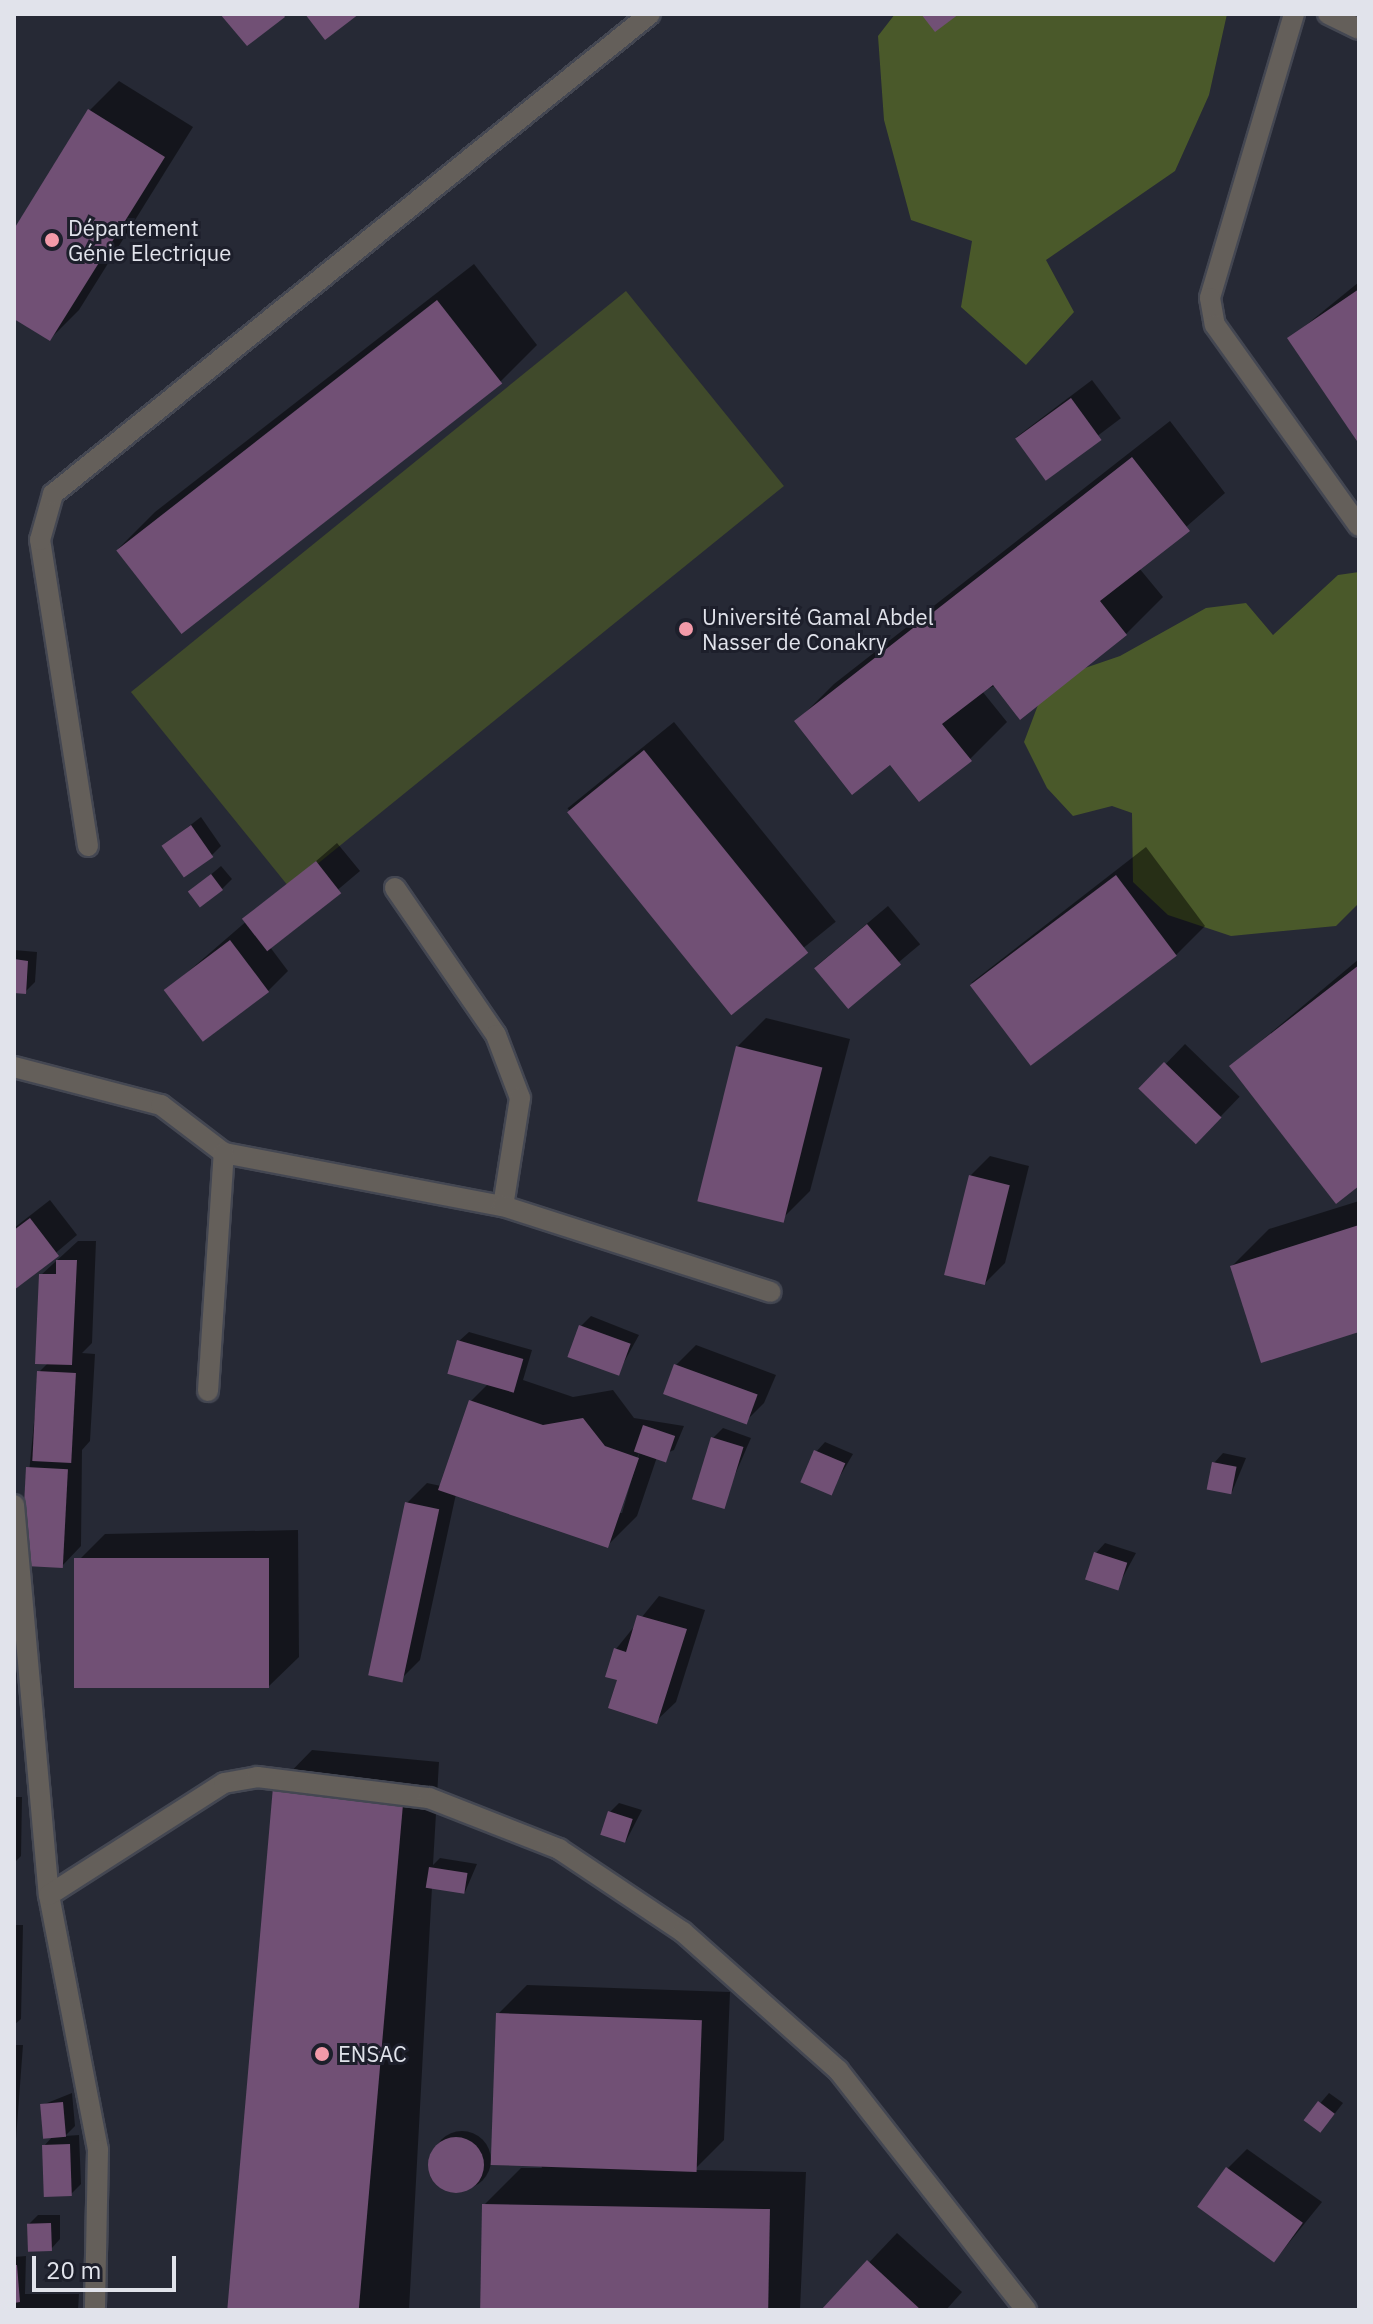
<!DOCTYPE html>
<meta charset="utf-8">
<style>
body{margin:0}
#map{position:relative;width:1373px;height:2324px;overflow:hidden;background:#262935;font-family:"IBM Plex Sans",sans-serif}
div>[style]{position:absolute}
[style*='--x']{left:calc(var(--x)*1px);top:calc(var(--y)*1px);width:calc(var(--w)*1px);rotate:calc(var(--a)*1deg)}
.green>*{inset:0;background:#404a2b;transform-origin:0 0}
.forest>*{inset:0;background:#4a592a}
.shadow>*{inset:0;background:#0007;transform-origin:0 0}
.round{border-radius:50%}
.building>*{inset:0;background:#715075;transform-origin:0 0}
.roads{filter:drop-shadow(2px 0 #444752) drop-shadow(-2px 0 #444752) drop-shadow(0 2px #444752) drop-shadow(0 -2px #444752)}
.lane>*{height:20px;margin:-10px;padding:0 10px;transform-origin:10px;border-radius:10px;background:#645f5a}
.dots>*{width:22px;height:22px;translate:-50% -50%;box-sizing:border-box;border:4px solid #1d1f2b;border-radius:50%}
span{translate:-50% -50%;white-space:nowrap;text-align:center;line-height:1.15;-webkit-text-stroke:6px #1d1f2b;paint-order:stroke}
.poi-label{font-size:22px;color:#e1e3eb}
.left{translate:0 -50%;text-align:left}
.frame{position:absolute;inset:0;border:16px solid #e1e3eb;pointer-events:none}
.scale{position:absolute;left:32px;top:2256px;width:144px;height:36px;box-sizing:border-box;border:4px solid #e1e3eb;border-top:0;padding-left:10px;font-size:24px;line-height:28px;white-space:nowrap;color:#e1e3eb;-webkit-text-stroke:6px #1d1f2b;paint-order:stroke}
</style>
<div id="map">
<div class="green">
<div style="left:626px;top:291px;width:251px;height:637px;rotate:51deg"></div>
</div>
<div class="forest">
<div style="clip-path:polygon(895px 14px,1227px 14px,1209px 95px,1175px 171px,1046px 260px,1074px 312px,1026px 365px,961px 307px,972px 241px,911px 220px,884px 120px,878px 36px)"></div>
<div style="clip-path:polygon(1359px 572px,1359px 903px,1336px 926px,1231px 936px,1168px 915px,1133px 882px,1132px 813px,1112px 806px,1073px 816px,1047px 788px,1024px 742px,1047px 681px,1120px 656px,1206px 608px,1246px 603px,1273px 635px,1338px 575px)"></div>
</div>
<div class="shadow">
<div style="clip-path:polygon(119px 81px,193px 127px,79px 310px,50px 339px,14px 316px,14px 233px,90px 110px)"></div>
<div style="clip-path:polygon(474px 264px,537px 345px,500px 382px,118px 549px,155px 512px)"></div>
<div style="clip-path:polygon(1359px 282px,1359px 441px,1289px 339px)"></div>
<div style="left:1092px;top:380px;width:48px;height:95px;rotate:53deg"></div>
<div style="clip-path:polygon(1170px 421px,1225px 493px,1139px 568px,1163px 597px,1126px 634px,982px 691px,1007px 722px,970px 759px,890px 762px,797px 721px,834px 684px)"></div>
<div style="left:674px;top:722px;width:257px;height:137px;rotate:51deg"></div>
<div style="clip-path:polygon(201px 817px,221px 846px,211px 856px,163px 846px)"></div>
<div style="clip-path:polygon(337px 843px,360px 871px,270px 947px,288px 971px,268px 991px,167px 990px)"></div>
<div style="clip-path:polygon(1146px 847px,1205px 926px,1176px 955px,971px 983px)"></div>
<div style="clip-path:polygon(221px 866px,232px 879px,222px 889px,201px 883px)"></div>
<div style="left:888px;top:906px;width:50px;height:95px;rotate:50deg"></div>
<div style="clip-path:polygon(14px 950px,37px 952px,35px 982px,25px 992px,14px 991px)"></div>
<div style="clip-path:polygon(1359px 959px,1359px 1184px,1231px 1066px)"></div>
<div style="clip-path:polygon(766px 1018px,850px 1039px,810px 1191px,781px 1220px,737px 1047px)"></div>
<div style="left:1185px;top:1044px;width:76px;height:64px;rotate:44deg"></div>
<div style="clip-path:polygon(990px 1156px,1029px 1166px,1005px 1263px,985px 1283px,970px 1176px)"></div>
<div style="clip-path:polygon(50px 1200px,77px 1235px,14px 1288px,14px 1228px)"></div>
<div style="clip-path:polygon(1359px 1201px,1359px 1330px,1232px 1266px,1269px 1229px)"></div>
<div style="clip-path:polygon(78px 1241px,96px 1241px,92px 1343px,82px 1353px,95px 1354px,90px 1441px,82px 1450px,81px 1546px,62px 1566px,20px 1564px,39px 1372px,49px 1362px,41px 1275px)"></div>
<div style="clip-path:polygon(591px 1316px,639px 1335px,618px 1373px,581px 1326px)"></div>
<div style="clip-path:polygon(evenodd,469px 1332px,532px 1350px,523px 1380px,573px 1397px,613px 1390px,634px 1418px,684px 1426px,674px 1450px,657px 1457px,637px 1516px,608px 1545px,456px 1494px,420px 1660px,400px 1680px,407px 1503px,427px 1483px,441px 1486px,471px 1401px,488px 1384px,459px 1341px,469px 1332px,641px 1447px,622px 1513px,618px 1513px,641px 1447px)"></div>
<div style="clip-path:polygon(696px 1345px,776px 1375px,764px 1403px,745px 1422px,676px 1365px)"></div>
<div style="clip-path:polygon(723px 1428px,751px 1438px,721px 1507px,713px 1438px)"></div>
<div style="clip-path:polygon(825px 1442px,853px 1454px,830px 1493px,816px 1452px)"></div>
<div style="clip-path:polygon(1223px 1453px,1246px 1458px,1232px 1492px,1214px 1463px)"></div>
<div style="clip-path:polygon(298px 1530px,299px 1657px,269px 1686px,76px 1563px,105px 1534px)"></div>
<div style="clip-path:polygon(1105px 1543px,1136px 1553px,1117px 1588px,1096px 1553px)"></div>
<div style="clip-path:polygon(659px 1596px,705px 1610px,676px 1702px,656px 1721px,619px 1679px,616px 1649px)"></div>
<div style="clip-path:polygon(14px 1612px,18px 1612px,14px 1753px)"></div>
<div style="clip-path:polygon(312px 1750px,439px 1762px,433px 1865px,440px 1858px,477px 1864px,465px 1892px,432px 1887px,409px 2310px,239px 2310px,275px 1788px)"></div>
<div style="clip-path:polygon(14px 1797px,22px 1797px,21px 1856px,14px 1863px)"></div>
<div style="clip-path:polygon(619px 1803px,642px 1810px,626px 1841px,610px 1812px)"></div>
<div style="clip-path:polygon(14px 1925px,23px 1925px,21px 2019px,14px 2025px)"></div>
<div style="clip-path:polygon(527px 1985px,730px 1992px,724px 2140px,694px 2170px,806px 2172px,800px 2310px,481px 2310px,484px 2205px,521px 2168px,542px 2168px,498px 2014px)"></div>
<div style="clip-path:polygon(14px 2045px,23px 2045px,14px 2166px)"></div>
<div style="clip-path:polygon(72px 2093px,75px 2126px,65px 2136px,79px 2135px,81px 2184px,71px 2194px,44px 2146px,53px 2136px,42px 2105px)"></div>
<div style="clip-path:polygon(1329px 2093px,1343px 2103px,1329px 2121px,1306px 2120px)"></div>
<div class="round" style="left:433px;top:2131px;width:58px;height:58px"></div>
<div style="clip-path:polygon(1247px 2149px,1322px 2202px,1275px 2260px,1227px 2169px)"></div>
<div style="clip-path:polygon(38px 2215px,60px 2215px,60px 2239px,51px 2249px,29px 2224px)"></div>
<div style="clip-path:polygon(897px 2233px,962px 2292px,946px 2310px,824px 2310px)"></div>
<div style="clip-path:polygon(26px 2256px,25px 2294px,79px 2294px,78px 2310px,14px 2310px,14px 2257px)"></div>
</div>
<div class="building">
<div style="clip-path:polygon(220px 14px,283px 14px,285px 17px,247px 46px)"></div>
<div style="clip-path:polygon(305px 14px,359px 14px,325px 40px)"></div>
<div style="clip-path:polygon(921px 14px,959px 14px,935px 32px)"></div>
<div style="clip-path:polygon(88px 109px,165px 157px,50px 341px,14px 319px,14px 229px)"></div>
<div style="clip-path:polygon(1359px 289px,1359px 444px,1287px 338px)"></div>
<div style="left:437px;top:300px;width:106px;height:407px;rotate:52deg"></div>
<div style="left:1071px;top:398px;width:52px;height:69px;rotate:54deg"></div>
<div style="clip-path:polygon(1132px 457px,1190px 531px,1100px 601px,1127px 635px,1020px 720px,993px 685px,942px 724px,972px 761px,919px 802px,890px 765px,852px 795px,794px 721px)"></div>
<div style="left:644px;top:750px;width:261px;height:99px;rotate:51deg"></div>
<div style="left:191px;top:825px;width:39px;height:36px;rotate:55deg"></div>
<div style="left:316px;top:861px;width:41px;height:94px;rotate:52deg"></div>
<div style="left:211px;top:874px;width:20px;height:29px;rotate:53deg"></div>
<div style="left:1116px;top:875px;width:101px;height:183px;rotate:53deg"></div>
<div style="left:867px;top:924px;width:53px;height:69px;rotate:50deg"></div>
<div style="left:230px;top:940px;width:65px;height:83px;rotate:53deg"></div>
<div style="clip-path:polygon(14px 959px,28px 961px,26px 994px,14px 993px)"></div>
<div style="clip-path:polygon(1359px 965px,1359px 1186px,1336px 1204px,1229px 1066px)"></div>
<div style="left:736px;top:1046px;width:89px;height:160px;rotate:14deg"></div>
<div style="left:1164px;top:1062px;width:80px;height:37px;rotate:44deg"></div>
<div style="left:969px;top:1175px;width:42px;height:103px;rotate:14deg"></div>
<div style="clip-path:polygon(30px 1218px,59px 1256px,14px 1290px,14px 1230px)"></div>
<div style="clip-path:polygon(1359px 1225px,1359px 1332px,1261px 1363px,1230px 1266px)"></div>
<div style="clip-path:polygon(56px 1260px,77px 1260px,72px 1365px,35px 1364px,39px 1274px,56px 1274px)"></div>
<div style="left:579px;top:1325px;width:55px;height:34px;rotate:20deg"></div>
<div style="left:457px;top:1340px;width:69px;height:35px;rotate:16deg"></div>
<div style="left:674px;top:1364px;width:89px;height:32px;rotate:20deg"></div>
<div style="left:37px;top:1371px;width:39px;height:90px;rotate:3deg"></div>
<div style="clip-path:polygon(469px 1400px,543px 1425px,583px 1418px,605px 1446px,639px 1458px,608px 1548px,438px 1490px)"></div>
<div style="left:643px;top:1425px;width:34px;height:28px;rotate:19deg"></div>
<div style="left:711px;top:1437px;width:34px;height:65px;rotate:17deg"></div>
<div style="left:814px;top:1450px;width:34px;height:35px;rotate:23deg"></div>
<div style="left:1212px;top:1462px;width:25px;height:28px;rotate:11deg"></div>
<div style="left:26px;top:1467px;width:42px;height:99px;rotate:3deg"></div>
<div style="left:405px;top:1502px;width:35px;height:177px;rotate:12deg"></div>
<div style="left:1094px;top:1552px;width:35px;height:29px;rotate:18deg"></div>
<div style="left:269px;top:1558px;width:130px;height:195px;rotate:90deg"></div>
<div style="clip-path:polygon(637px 1615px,687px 1629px,657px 1724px,608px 1708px,617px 1680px,605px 1677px,614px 1648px,626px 1652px)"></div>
<div style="left:273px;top:1787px;width:131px;height:524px;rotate:5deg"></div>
<div style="left:608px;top:1811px;width:26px;height:25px;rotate:18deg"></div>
<div style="left:429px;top:1867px;width:39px;height:21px;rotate:9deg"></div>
<div style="left:496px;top:2013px;width:206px;height:152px;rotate:2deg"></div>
<div style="left:1318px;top:2101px;width:21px;height:24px;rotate:37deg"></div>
<div style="left:63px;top:2102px;width:35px;height:23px;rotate:85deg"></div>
<div class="round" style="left:428px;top:2137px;width:56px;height:56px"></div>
<div style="left:70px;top:2144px;width:52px;height:28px;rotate:88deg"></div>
<div style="left:1226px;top:2167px;width:95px;height:49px;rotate:36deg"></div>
<div style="left:482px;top:2204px;width:288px;height:106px;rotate:1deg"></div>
<div style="left:51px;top:2223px;width:28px;height:24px;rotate:88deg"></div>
<div style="clip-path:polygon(867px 2260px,921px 2310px,821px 2310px)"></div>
<div style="clip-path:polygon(14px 2265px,17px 2265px,20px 2302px,14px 2303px)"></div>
</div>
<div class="roads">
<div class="lane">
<div style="--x:1294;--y:14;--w:296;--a:106.5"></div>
<div style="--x:1210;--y:298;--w:27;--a:80"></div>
<div style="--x:1215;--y:325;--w:247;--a:54.4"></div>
<div style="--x:1328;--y:14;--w:34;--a:26"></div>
<div style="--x:88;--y:846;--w:310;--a:-98.9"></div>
<div style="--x:40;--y:540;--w:48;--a:-74.2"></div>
<div style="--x:53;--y:494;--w:766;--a:-38.8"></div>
<div style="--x:395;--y:888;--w:178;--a:55.5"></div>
<div style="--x:496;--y:1035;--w:67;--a:69.1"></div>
<div style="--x:520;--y:1098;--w:109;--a:98.9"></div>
<div style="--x:14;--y:1067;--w:152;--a:14.5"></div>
<div style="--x:161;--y:1105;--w:79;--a:37.3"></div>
<div style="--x:224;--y:1153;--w:284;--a:10.8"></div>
<div style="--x:503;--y:1206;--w:281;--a:17.8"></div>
<div style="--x:208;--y:1391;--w:239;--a:-86.2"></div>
<div style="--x:14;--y:1505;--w:392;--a:84.9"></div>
<div style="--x:49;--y:1895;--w:260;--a:79.1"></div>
<div style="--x:98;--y:2150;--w:160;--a:91.1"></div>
<div style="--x:49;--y:1895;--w:208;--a:-32.6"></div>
<div style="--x:224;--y:1783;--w:34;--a:-10"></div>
<div style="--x:257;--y:1777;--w:173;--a:7"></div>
<div style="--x:429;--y:1798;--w:140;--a:21.4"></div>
<div style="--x:559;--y:1849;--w:149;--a:33.8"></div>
<div style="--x:683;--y:1932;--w:208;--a:41.7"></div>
<div style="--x:838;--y:2070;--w:305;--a:51.9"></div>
</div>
</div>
<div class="dots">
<div style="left:52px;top:240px;background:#f39aa9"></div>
<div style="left:686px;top:629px;background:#f39aa9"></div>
<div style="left:322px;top:2054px;background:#f39aa9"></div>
</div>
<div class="poi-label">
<span class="left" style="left:68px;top:240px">Département<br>Génie Electrique</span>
<span class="left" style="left:702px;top:629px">Université Gamal Abdel<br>Nasser de Conakry</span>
<span class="left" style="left:338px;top:2054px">ENSAC</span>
</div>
<div class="frame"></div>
<div class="scale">20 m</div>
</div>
